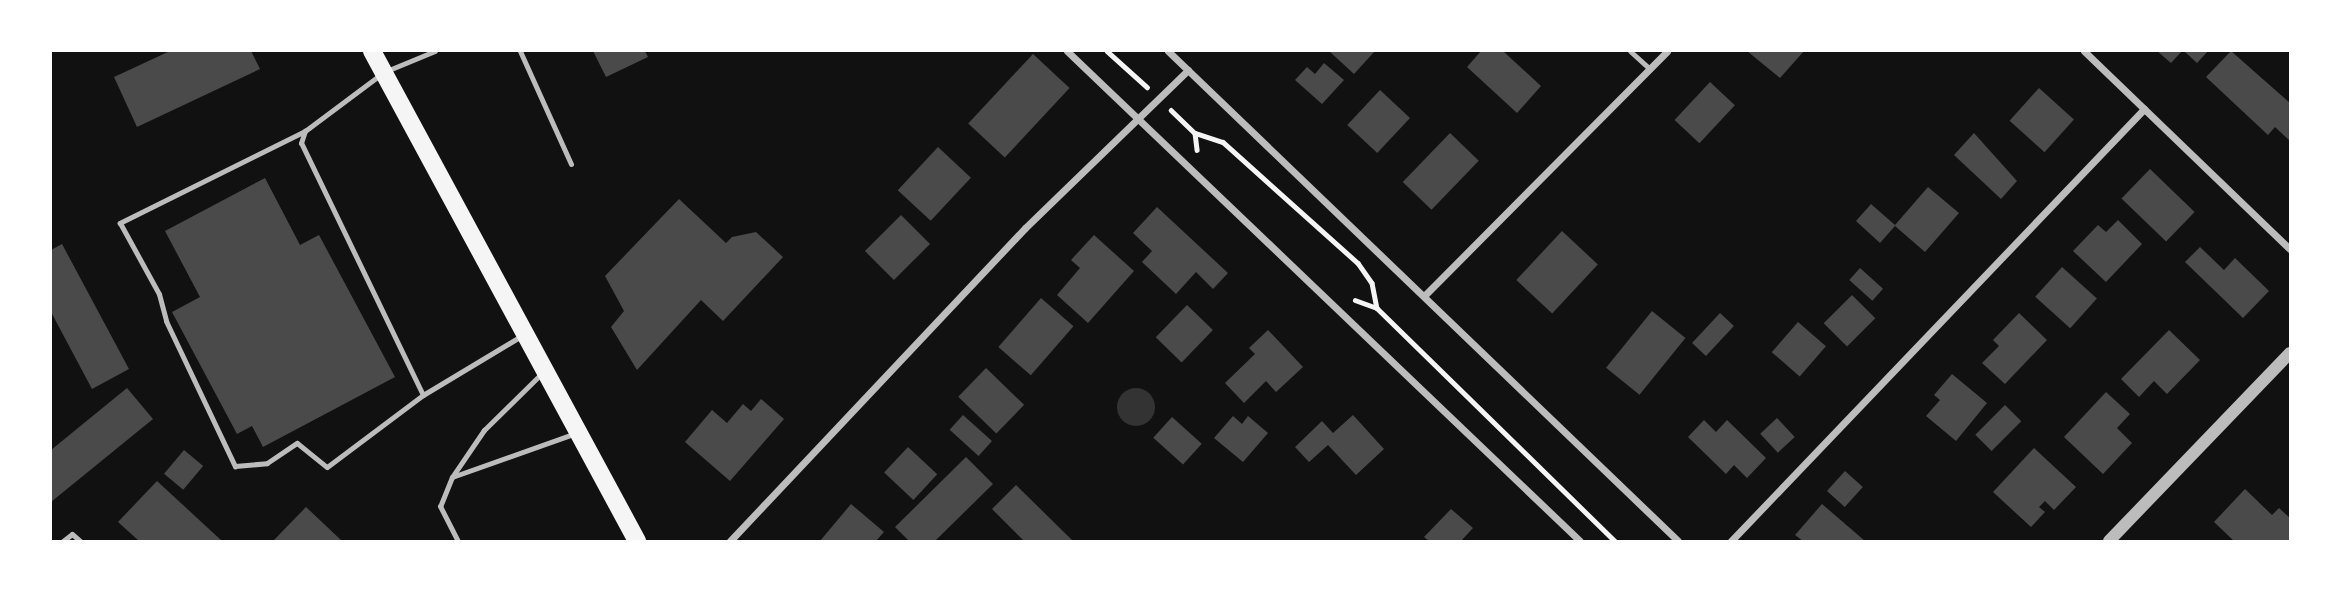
<!DOCTYPE html>
<style>
body{margin:0}
#map{position:relative;width:2341px;height:592px;overflow:hidden;background:#111;font-family:Cabin,sans-serif}
div>[style]{position:absolute}
[style*='--x']{left:calc(var(--x)*1px);top:calc(var(--y)*1px);width:calc(var(--w)*1px);rotate:calc(var(--a)*1deg)}
.water>*{inset:0;background:#333}
.round{border-radius:50%}
.building>*{inset:0;background:#4a4a4a;transform-origin:0 0}
.path>*{height:4.5px;margin:-2.25px;padding:0 2.25px;transform-origin:2.25px;border-radius:2.25px;background:#f5f5f5}
.service>*{height:5px;margin:-2.5px;padding:0 2.5px;transform-origin:2.5px;border-radius:2.5px;background:#bcbcbc}
.minor>*{height:7px;margin:-3.5px;padding:0 3.5px;transform-origin:3.5px;border-radius:3.5px;background:#bcbcbc}
.tertiary>*{height:12px;margin:-6px;padding:0 6px;transform-origin:6px;border-radius:6px;background:#bcbcbc}
.primary>*{height:18px;margin:-9px;padding:0 9px;transform-origin:9px;border-radius:9px;background:#f5f5f5}
span{translate:-50% -50%;white-space:nowrap;text-align:center;line-height:1.15;-webkit-text-stroke:6px #fff;paint-order:stroke}
.frame{position:absolute;inset:0;border:52px solid #fff;pointer-events:none}
</style>
<div id="map">
<div class="water">
<div class="round" style="left:1117px;top:388px;width:38px;height:38px"></div>
</div>
<div class="building">
<div style="clip-path:polygon(170px 51px,251px 51px,260px 69px,137px 127px,114px 77px)"></div>
<div style="clip-path:polygon(593px 51px,645px 51px,648px 57px,606px 77px)"></div>
<div style="clip-path:polygon(1329px 51px,1375px 51px,1354px 74px)"></div>
<div style="clip-path:polygon(1481px 51px,1503px 51px,1541px 86px,1517px 113px,1467px 67px)"></div>
<div style="clip-path:polygon(1747px 51px,1804px 51px,1780px 78px)"></div>
<div style="clip-path:polygon(2157px 51px,2182px 51px,2171px 63px)"></div>
<div style="clip-path:polygon(2184px 51px,2208px 51px,2197px 63px)"></div>
<div style="clip-path:polygon(2231px 51px,2290px 103px,2290px 141px,2275px 127px,2268px 135px,2206px 77px)"></div>
<div style="left:1033px;top:54px;width:50px;height:95px;rotate:43deg"></div>
<div style="clip-path:polygon(1324px 63px,1344px 80px,1322px 104px,1295px 80px,1307px 67px,1315px 74px)"></div>
<div style="left:1710px;top:82px;width:34px;height:52px;rotate:43deg"></div>
<div style="left:2039px;top:88px;width:47px;height:44px;rotate:42deg"></div>
<div style="left:1380px;top:90px;width:41px;height:48px;rotate:43deg"></div>
<div style="left:1450px;top:133px;width:40px;height:68px;rotate:44deg"></div>
<div style="clip-path:polygon(1974px 133px,2017px 181px,2001px 199px,1954px 155px)"></div>
<div style="left:938px;top:147px;width:45px;height:59px;rotate:43deg"></div>
<div style="left:2150px;top:169px;width:62px;height:41px;rotate:44deg"></div>
<div style="clip-path:polygon(265px 178px,300px 245px,319px 235px,395px 377px,263px 447px,252px 426px,237px 434px,172px 312px,200px 297px,165px 231px)"></div>
<div style="clip-path:polygon(1928px 187px,1959px 213px,1925px 252px,1895px 226px,1880px 243px,1856px 221px,1871px 204px,1895px 225px)"></div>
<div style="clip-path:polygon(679px 199px,726px 243px,732px 237px,756px 232px,783px 257px,723px 321px,701px 300px,637px 370px,611px 327px,624px 311px,605px 276px)"></div>
<div style="clip-path:polygon(1157px 207px,1228px 273px,1213px 289px,1196px 272px,1176px 294px,1142px 262px,1152px 251px,1133px 233px)"></div>
<div style="left:901px;top:215px;width:41px;height:51px;rotate:45deg"></div>
<div style="clip-path:polygon(2118px 220px,2142px 244px,2106px 282px,2073px 251px,2098px 225px,2106px 232px)"></div>
<div style="left:1562px;top:231px;width:49px;height:67px;rotate:43deg"></div>
<div style="clip-path:polygon(1094px 235px,1134px 271px,1088px 323px,1057px 295px,1080px 268px,1071px 260px)"></div>
<div style="clip-path:polygon(62px 244px,129px 369px,92px 389px,51px 312px,51px 250px)"></div>
<div style="clip-path:polygon(2200px 247px,2224px 270px,2235px 258px,2269px 291px,2243px 318px,2185px 262px)"></div>
<div style="left:2062px;top:267px;width:47px;height:40px;rotate:42deg"></div>
<div style="left:1860px;top:268px;width:31px;height:16px;rotate:42deg"></div>
<div style="left:1852px;top:295px;width:33px;height:40px;rotate:45deg"></div>
<div style="left:1041px;top:298px;width:43px;height:65px;rotate:41deg"></div>
<div style="left:1187px;top:305px;width:36px;height:45px;rotate:44deg"></div>
<div style="left:1652px;top:311px;width:43px;height:73px;rotate:39deg"></div>
<div style="left:1720px;top:313px;width:19px;height:41px;rotate:43deg"></div>
<div style="clip-path:polygon(2019px 313px,2047px 340px,2005px 384px,1982px 363px,1999px 346px,1993px 340px)"></div>
<div style="left:1798px;top:322px;width:37px;height:40px;rotate:41deg"></div>
<div style="clip-path:polygon(1268px 330px,1303px 367px,1276px 392px,1266px 381px,1244px 403px,1225px 383px,1255px 354px,1249px 348px)"></div>
<div style="clip-path:polygon(2169px 330px,2200px 360px,2167px 394px,2154px 381px,2139px 397px,2121px 379px)"></div>
<div style="left:986px;top:368px;width:53px;height:40px;rotate:44deg"></div>
<div style="clip-path:polygon(1952px 374px,1987px 403px,1956px 441px,1926px 416px,1940px 400px,1934px 395px)"></div>
<div style="clip-path:polygon(127px 388px,153px 419px,51px 502px,51px 450px)"></div>
<div style="clip-path:polygon(2106px 392px,2130px 414px,2117px 428px,2132px 443px,2103px 474px,2064px 437px)"></div>
<div style="clip-path:polygon(761px 399px,784px 419px,730px 481px,685px 442px,712px 410px,727px 423px,743px 404px,751px 411px)"></div>
<div style="left:2005px;top:405px;width:23px;height:42px;rotate:45deg"></div>
<div style="left:963px;top:415px;width:39px;height:20px;rotate:42deg"></div>
<div style="clip-path:polygon(1353px 415px,1384px 449px,1356px 475px,1328px 445px,1309px 462px,1295px 447px,1322px 421px,1333px 433px)"></div>
<div style="clip-path:polygon(1233px 416px,1242px 424px,1248px 416px,1268px 433px,1243px 462px,1214px 438px)"></div>
<div style="left:1172px;top:417px;width:40px;height:28px;rotate:42deg"></div>
<div style="left:1777px;top:418px;width:26px;height:23px;rotate:47deg"></div>
<div style="clip-path:polygon(1704px 420px,1716px 432px,1727px 420px,1766px 458px,1747px 478px,1734px 465px,1726px 474px,1688px 437px)"></div>
<div style="left:908px;top:447px;width:40px;height:35px;rotate:43deg"></div>
<div style="clip-path:polygon(2034px 448px,2076px 487px,2054px 510px,2045px 501px,2039px 507px,2045px 512px,2031px 527px,1993px 492px)"></div>
<div style="left:184px;top:450px;width:25px;height:31px;rotate:40deg"></div>
<div style="clip-path:polygon(966px 457px,993px 484px,935px 541px,909px 541px,895px 527px)"></div>
<div style="left:1845px;top:471px;width:24px;height:27px;rotate:42deg"></div>
<div style="clip-path:polygon(157px 481px,222px 541px,139px 541px,118px 522px)"></div>
<div style="clip-path:polygon(1016px 485px,1073px 541px,1024px 541px,992px 509px)"></div>
<div style="clip-path:polygon(2245px 489px,2272px 515px,2279px 508px,2290px 518px,2290px 541px,2234px 541px,2214px 522px)"></div>
<div style="clip-path:polygon(851px 504px,884px 532px,876px 541px,820px 541px)"></div>
<div style="clip-path:polygon(1822px 504px,1865px 541px,1803px 541px,1795px 535px)"></div>
<div style="clip-path:polygon(306px 507px,342px 541px,273px 541px)"></div>
<div style="clip-path:polygon(1451px 509px,1473px 528px,1461px 541px,1429px 541px,1424px 537px)"></div>
</div>
<div class="path">
<div style="--x:1107;--y:51;--w:54;--a:42"></div>
<div style="--x:1171;--y:110;--w:33;--a:44"></div>
<div style="--x:1195;--y:133;--w:17;--a:83"></div>
<div style="--x:1195;--y:133;--w:29;--a:18"></div>
<div style="--x:1223;--y:142;--w:181;--a:41.9"></div>
<div style="--x:1358;--y:263;--w:24;--a:55"></div>
<div style="--x:1372;--y:283;--w:25;--a:79"></div>
<div style="--x:1355;--y:300;--w:23;--a:20"></div>
<div style="--x:1377;--y:308;--w:333;--a:44.4"></div>
</div>
<div class="service">
<div style="--x:520;--y:51;--w:124;--a:65.7"></div>
<div style="--x:1630;--y:51;--w:27;--a:42"></div>
<div style="--x:305;--y:131;--w:207;--a:153.6"></div>
<div style="--x:120;--y:223;--w:81;--a:61.2"></div>
<div style="--x:159;--y:294;--w:28;--a:75"></div>
<div style="--x:166;--y:321;--w:161;--a:64.6"></div>
<div style="--x:235;--y:466;--w:32;--a:-5"></div>
<div style="--x:267;--y:463;--w:36;--a:-34"></div>
<div style="--x:297;--y:443;--w:38;--a:39"></div>
<div style="--x:327;--y:467;--w:120;--a:-36.9"></div>
<div style="--x:423;--y:395;--w:117;--a:-31"></div>
<div style="--x:543;--y:372;--w:83;--a:135.5"></div>
<div style="--x:484;--y:430;--w:57;--a:124.2"></div>
<div style="--x:452;--y:477;--w:132;--a:-19.5"></div>
<div style="--x:423;--y:395;--w:280;--a:-115.8"></div>
<div style="--x:301;--y:143;--w:13;--a:-72"></div>
<div style="--x:305;--y:131;--w:99;--a:-36.8"></div>
<div style="--x:384;--y:72;--w:55;--a:-22.4"></div>
<div style="--x:452;--y:477;--w:31;--a:112"></div>
<div style="--x:440;--y:506;--w:39;--a:63"></div>
<div style="--x:63;--y:541;--w:11;--a:-38"></div>
<div style="--x:72;--y:534;--w:11;--a:41"></div>
</div>
<div class="minor">
<div style="--x:1067;--y:51;--w:709;--a:43.69"></div>
<div style="--x:1168;--y:51;--w:707;--a:43.85"></div>
<div style="--x:2084;--y:51;--w:286;--a:43.9"></div>
<div style="--x:1424;--y:296;--w:345;--a:-45.2"></div>
<div style="--x:730;--y:541;--w:430;--a:-46.7"></div>
<div style="--x:1025;--y:228;--w:227;--a:-44.1"></div>
<div style="--x:1731;--y:541;--w:598;--a:-46.29"></div>
</div>
<div class="tertiary">
<div style="--x:2109;--y:541;--w:261;--a:-46.1"></div>
</div>
<div class="primary">
<div style="--x:372;--y:51;--w:557;--a:61.59"></div>
</div>
<div class="frame"></div>
</div>
